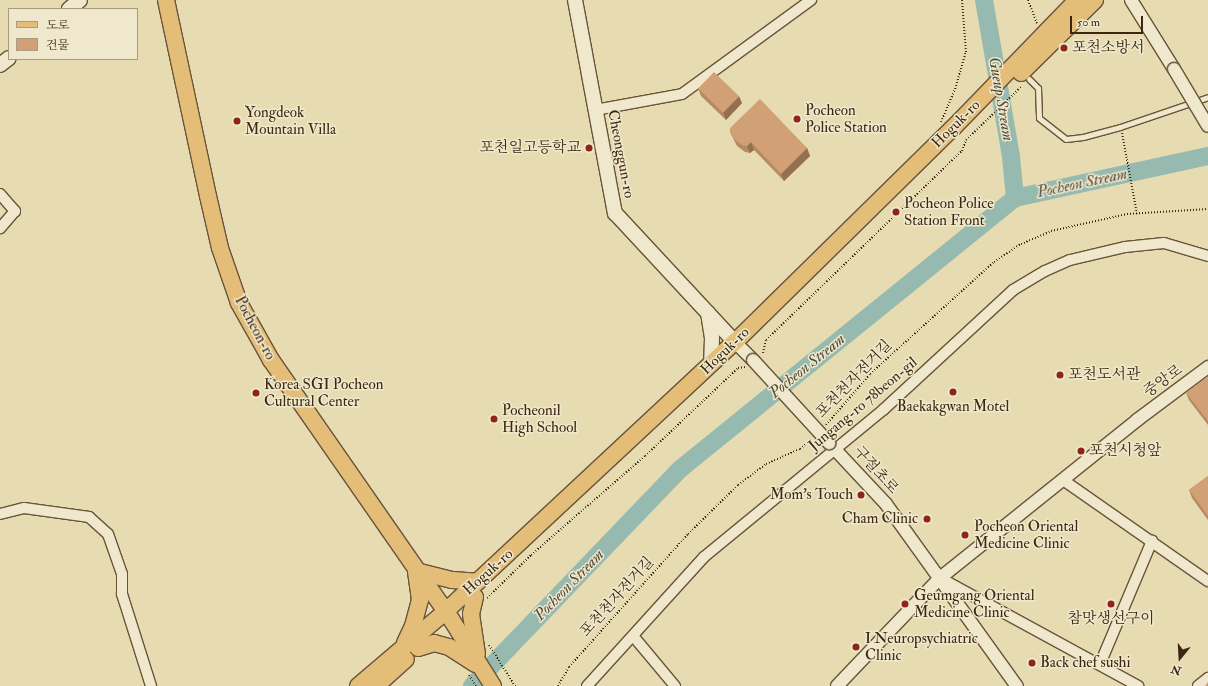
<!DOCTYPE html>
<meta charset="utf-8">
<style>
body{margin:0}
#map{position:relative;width:1208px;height:686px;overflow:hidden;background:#e7dcb1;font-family:"IM FELL Double Pica","Noto Serif KR",serif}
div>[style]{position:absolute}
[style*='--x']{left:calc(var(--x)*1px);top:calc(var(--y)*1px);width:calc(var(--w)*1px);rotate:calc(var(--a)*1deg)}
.river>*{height:18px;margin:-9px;padding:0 9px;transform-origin:9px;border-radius:9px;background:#97bab0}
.path>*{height:2px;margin-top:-1px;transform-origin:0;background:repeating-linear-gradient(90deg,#3e2712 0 1px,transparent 0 3px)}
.roads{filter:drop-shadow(1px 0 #68543a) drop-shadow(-1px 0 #68543a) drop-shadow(0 1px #68543a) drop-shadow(0 -1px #68543a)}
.service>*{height:5px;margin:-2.5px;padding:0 2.5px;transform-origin:2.5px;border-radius:2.5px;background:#efe8cc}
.minor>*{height:10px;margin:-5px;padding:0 5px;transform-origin:5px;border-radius:5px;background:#efe8cc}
.tertiary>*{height:12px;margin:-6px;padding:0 6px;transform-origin:6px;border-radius:6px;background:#efe8cc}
.secondary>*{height:14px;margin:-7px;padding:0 7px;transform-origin:7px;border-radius:7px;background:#efe8cc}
.primary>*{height:16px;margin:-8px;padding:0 8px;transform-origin:8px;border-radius:8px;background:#e4be78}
.bridges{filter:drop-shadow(1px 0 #68543a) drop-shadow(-1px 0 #68543a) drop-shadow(0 1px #68543a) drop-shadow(0 -1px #68543a)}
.tertiary-bridge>*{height:12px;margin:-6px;padding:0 6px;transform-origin:6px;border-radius:6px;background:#efe8cc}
.wall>*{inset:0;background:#b48a64}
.shaded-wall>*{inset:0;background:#927051}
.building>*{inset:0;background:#d1a074;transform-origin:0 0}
.dots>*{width:11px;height:11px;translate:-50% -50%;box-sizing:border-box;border:2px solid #efe8cc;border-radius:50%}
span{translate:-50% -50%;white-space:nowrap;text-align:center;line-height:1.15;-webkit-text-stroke:3px #efe8cc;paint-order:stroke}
.poi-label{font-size:15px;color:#3e2712}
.left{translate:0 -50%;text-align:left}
.right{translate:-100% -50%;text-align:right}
.street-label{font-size:15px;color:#3e2712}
.water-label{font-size:16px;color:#544c3a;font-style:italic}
.legend{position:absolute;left:8px;top:8px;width:130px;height:52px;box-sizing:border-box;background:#efe8cc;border:1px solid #a89b82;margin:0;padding:5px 7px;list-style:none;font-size:12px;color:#3e2712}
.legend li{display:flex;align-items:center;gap:8px;height:20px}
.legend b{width:20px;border:1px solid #a89b82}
.north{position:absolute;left:1160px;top:638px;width:40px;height:40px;-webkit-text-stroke:3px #efe8cc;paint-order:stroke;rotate:198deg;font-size:11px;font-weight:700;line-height:16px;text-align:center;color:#3e2712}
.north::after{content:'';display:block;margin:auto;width:14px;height:18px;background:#3e2712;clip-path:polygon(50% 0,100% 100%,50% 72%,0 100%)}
.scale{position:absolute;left:1070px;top:16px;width:73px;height:18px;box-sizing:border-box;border:2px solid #3e2712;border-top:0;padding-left:5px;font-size:12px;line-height:14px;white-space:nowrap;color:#3e2712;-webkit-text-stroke:3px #efe8cc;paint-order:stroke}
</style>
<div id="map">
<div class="river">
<div style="--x:984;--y:0;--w:159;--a:80.2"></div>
<div style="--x:1011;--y:157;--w:41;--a:84.4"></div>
<div style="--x:472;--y:686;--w:299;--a:-46.2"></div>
<div style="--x:679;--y:470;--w:432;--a:-39"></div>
<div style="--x:1015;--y:198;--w:198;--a:-12.3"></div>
</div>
<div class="path">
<div style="--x:1028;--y:0;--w:25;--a:69"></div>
<div style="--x:941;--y:122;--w:39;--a:-67"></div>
<div style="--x:956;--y:86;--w:35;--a:-74"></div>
<div style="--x:966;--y:52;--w:52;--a:-94.4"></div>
<div style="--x:1122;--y:133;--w:82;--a:79.5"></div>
<div style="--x:763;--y:353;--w:13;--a:-77"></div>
<div style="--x:766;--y:340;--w:272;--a:-44"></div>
<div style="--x:962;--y:151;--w:12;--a:-70"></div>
<div style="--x:966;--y:140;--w:78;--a:-44"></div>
<div style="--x:826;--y:425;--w:67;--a:-49.2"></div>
<div style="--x:870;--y:374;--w:167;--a:-42.1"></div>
<div style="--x:994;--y:262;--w:32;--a:-34"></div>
<div style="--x:1021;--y:244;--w:33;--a:-23"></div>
<div style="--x:1051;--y:231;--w:78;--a:-12.6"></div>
<div style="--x:1127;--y:214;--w:81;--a:-3.5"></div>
<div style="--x:487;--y:598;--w:62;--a:-44.3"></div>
<div style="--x:531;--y:555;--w:151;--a:-41"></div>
<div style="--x:645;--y:456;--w:128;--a:-43.4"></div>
<div style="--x:738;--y:368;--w:7;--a:-8"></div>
<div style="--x:489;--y:645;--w:49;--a:57.6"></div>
<div style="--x:469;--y:675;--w:13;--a:58"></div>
<div style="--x:558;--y:686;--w:22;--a:-60"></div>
<div style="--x:569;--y:667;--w:178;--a:-48.2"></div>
<div style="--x:688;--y:534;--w:70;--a:-44.4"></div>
<div style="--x:738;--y:485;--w:35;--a:-37"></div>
<div style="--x:766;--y:464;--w:37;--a:-24"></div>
<div style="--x:800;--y:449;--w:15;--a:-42"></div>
</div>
<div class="roads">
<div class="service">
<div style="--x:1029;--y:79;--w:13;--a:45"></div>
<div style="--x:1038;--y:88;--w:30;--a:88"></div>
<div style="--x:1039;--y:118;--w:34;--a:38"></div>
<div style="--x:1066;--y:139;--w:17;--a:-7"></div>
<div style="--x:1083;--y:137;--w:38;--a:-15"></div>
<div style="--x:1120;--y:127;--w:93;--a:-18.8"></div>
</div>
<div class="minor">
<div style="--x:595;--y:110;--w:88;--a:-10.4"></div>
<div style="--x:682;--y:94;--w:160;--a:-36.1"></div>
<div style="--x:0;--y:194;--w:23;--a:49"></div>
<div style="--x:15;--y:211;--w:23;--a:131"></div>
<div style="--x:1063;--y:480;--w:177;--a:34.9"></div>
<div style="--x:0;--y:514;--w:25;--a:-14"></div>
<div style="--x:24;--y:508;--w:66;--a:7.9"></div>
<div style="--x:89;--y:517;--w:25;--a:42"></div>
<div style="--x:108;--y:534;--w:42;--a:70.7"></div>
<div style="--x:122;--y:574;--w:20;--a:90"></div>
<div style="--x:122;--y:594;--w:96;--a:72.5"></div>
<div style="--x:940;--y:578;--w:226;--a:28.6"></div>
<div style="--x:634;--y:637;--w:64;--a:50.1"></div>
<div style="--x:1100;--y:664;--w:134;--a:-67.1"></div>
<div style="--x:587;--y:686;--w:174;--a:-47.8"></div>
<div style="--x:704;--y:557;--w:232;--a:-39.4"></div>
<div style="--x:883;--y:410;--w:177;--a:-42.7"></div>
<div style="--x:1013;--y:290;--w:37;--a:-31"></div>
<div style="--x:1045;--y:271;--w:27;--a:-24"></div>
<div style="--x:1070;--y:260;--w:57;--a:-13.3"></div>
<div style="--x:1125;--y:247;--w:39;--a:-6"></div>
<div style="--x:1164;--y:243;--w:46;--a:16.5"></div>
<div style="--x:1198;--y:686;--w:13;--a:-39"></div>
</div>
<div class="tertiary">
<div style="--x:1131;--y:0;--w:81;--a:58.1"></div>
<div style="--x:735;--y:342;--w:25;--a:45"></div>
<div style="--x:829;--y:443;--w:83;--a:46.9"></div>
<div style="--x:886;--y:504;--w:224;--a:54.3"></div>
<div style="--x:837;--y:686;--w:149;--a:-46.4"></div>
<div style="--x:940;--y:578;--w:253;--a:-38.7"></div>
<div style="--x:1137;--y:420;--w:89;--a:-36.7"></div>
</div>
<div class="secondary">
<div style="--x:575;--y:0;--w:217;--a:79.4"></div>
<div style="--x:615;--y:213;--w:176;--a:47.1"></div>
<div style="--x:69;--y:9;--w:14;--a:-39"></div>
<div style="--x:0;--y:65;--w:11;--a:-38"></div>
<div style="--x:708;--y:313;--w:25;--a:81"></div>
<div style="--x:712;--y:338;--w:26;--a:92"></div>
</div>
<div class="primary">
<div style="--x:166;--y:0;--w:200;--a:77.9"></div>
<div style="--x:208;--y:196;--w:53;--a:77"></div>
<div style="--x:220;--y:248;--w:58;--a:70.9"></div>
<div style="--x:239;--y:303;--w:65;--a:60.7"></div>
<div style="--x:271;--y:360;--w:315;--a:55.2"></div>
<div style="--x:451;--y:619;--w:79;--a:57.9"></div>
<div style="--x:1021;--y:73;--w:104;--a:-44.6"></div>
<div style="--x:475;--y:597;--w:17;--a:103"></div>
<div style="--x:471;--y:614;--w:40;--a:81.5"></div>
<div style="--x:405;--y:643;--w:19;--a:-65"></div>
<div style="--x:413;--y:626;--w:27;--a:-75"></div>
<div style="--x:420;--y:600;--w:29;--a:-98"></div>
<div style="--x:416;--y:571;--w:37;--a:14"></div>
<div style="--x:452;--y:580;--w:26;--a:4"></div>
<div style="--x:418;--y:648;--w:17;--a:-17"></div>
<div style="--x:434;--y:643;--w:16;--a:15"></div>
<div style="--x:449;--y:647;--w:31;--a:33"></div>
<div style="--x:358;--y:686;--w:114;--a:-40.4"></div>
<div style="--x:445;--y:612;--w:396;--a:-43"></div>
<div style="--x:735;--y:342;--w:305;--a:-44.5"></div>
<div style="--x:953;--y:128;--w:178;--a:-45.9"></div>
<div style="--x:376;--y:686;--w:40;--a:-42"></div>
</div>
</div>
<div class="bridges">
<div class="tertiary-bridge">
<div style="--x:1174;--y:69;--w:66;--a:59.2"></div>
<div style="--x:753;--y:360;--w:113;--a:47.5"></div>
</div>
</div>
<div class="wall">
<div style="clip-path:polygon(698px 88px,742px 103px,726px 120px,701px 96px)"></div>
<div style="clip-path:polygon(730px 132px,807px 148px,810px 156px,784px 181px,754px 150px,750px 153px,745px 152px,737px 146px)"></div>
<div style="clip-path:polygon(1208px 377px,1208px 425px,1189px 400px,1186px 393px)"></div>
<div style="clip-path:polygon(1208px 476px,1208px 520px,1192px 498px,1189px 490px)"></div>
</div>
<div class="shaded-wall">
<div style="clip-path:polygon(739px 96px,742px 103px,726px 120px,723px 112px)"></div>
<div style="clip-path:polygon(751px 142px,754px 150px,750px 153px,747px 146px)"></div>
<div style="clip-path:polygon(807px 148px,810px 156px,784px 181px,781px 174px)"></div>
</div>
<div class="building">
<div style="left:714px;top:72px;width:35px;height:23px;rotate:44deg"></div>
<div style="clip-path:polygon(760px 99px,807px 148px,781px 174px,751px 142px,747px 146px,742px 145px,734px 139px,730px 132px,730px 128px)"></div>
<div style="clip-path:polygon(1208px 377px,1208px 421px,1186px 393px)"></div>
<div style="clip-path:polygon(1208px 476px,1208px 516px,1189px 490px)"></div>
<div style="clip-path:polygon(1208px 682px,1208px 686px,1205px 686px)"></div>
</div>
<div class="dots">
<div style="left:1064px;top:48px;background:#8f2418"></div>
<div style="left:797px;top:119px;background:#8f2418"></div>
<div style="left:237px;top:121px;background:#8f2418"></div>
<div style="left:589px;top:148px;background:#8f2418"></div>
<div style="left:896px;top:212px;background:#8f2418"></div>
<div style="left:1060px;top:375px;background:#8f2418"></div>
<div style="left:953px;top:392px;background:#8f2418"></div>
<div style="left:256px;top:393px;background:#8f2418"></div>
<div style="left:494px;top:419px;background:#8f2418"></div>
<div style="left:1081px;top:451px;background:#8f2418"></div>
<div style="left:861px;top:495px;background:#8f2418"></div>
<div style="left:927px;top:519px;background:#8f2418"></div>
<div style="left:965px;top:535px;background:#8f2418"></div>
<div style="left:905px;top:604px;background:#8f2418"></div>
<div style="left:1111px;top:604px;background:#8f2418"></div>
<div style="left:856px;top:647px;background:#8f2418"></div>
<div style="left:1032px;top:663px;background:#8f2418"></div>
</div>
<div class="poi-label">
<span class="left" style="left:1072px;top:48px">포천소방서</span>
<span class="left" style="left:805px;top:119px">Pocheon<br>Police Station</span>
<span class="left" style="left:245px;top:121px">Yongdeok<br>Mountain Villa</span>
<span class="right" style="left:581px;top:148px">포천일고등학교</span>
<span class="left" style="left:904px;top:212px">Pocheon Police<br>Station Front</span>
<span class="left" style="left:1068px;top:375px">포천도서관</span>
<span class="left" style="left:264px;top:393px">Korea SGI Pocheon<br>Cultural Center</span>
<span style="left:953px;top:407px">Baekakgwan Motel</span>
<span class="left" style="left:502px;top:419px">Pocheonil<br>High School</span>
<span class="left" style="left:1089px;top:451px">포천시청앞</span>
<span class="right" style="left:853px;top:495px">Mom's Touch</span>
<span class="right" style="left:918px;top:519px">Cham Clinic</span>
<span class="left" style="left:974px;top:535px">Pocheon Oriental<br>Medicine Clinic</span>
<span class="left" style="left:914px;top:604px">Geumgang Oriental<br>Medicine Clinic</span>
<span style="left:1111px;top:619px">참맛생선구이</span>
<span class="left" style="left:865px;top:647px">I Neuropsychiatric<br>Clinic</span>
<span class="left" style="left:1040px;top:663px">Back chef sushi</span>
</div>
<div class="street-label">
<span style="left:956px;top:124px;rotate:-45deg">Hoguk-ro</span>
<span style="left:621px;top:154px;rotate:79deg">Cheonggun-ro</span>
<span style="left:255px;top:328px;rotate:62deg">Pocheon-ro</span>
<span style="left:725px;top:351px;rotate:-44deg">Hoguk-ro</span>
<span style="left:854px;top:379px;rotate:-46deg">포천천자전거길</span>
<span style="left:1163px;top:381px;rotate:-36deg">중앙로</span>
<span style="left:863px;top:404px;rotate:-40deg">Jungang-ro 78beon-gil</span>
<span style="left:876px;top:470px;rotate:48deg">구절초로</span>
<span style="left:488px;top:572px;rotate:-42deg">Hoguk-ro</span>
<span style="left:617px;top:597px;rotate:-48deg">포천천자전거길</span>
</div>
<div class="water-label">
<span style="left:1001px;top:99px;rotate:80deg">Gueup Stream</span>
<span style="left:1082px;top:183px;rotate:-12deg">Pocheon Stream</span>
<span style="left:807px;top:366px;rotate:-39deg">Pocheon Stream</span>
<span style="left:569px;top:585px;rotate:-46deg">Pocheon Stream</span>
</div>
<ul class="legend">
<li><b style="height:5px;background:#e4be78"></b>도로</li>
<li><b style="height:11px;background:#d1a074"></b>건물</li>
</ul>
<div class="north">N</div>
<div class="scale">50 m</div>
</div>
